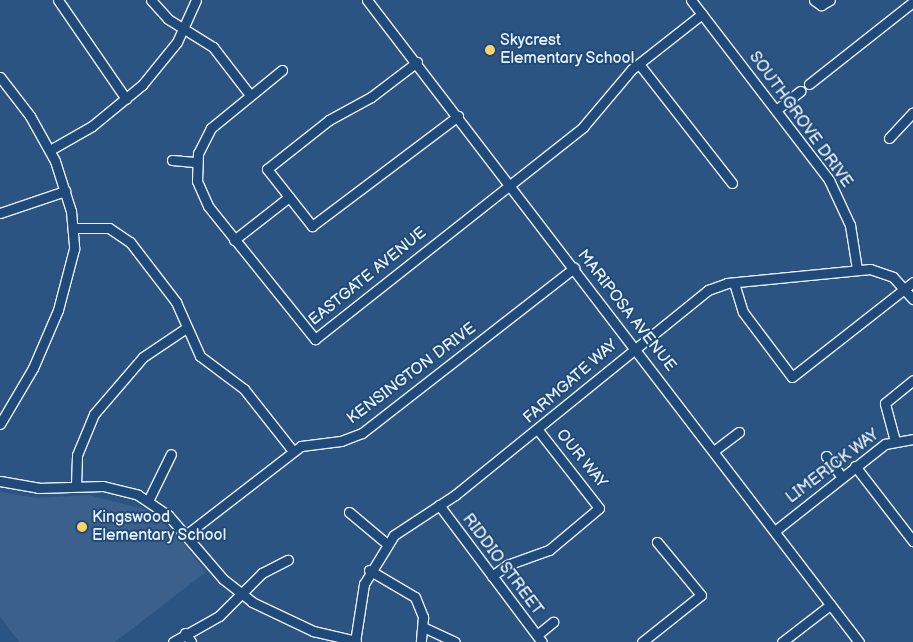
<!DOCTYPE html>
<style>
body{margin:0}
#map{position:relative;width:913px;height:642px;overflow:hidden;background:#2b5482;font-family:"Balsamiq Sans",sans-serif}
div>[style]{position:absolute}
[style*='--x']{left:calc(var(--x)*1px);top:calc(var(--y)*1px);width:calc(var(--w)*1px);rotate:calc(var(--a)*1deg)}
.built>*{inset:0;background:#3a608b}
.roads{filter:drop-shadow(1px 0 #e8f1f8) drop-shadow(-1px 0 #e8f1f8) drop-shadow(0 1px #e8f1f8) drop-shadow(0 -1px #e8f1f8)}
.minor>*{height:9px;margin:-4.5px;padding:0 4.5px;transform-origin:4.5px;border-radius:4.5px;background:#1f4a7a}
.dots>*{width:14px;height:14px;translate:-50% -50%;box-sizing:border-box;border:2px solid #1f4a7a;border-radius:50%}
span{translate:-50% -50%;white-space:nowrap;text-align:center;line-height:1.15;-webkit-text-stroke:4px #1f4a7a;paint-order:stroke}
.poi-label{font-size:16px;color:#e8f1f8}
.left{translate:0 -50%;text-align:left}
.street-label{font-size:16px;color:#e8f1f8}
</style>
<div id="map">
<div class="built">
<div style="clip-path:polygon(0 492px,37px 498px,89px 495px,147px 510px,175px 533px,206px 572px,115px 642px,19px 642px,0 617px)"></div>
</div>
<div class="roads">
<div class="minor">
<div style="--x:58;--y:0;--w:120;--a:55.5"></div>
<div style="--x:151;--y:0;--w:25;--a:48"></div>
<div style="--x:168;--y:19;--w:53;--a:31.9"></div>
<div style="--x:213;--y:47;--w:61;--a:52.4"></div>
<div style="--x:367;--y:0;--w:809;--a:52.54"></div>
<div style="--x:691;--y:0;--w:227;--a:52.5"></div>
<div style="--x:829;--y:180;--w:50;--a:65"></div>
<div style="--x:850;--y:225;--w:45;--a:81"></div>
<div style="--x:814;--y:0;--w:9;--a:36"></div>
<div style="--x:821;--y:5;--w:10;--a:-29"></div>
<div style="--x:417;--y:62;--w:58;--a:142.7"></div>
<div style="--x:371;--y:97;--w:48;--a:151.3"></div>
<div style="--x:329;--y:120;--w:79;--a:141.7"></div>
<div style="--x:267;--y:169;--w:73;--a:51.7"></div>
<div style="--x:312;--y:226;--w:183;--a:-37"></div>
<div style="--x:639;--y:64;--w:151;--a:52"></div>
<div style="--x:282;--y:70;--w:92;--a:140.8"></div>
<div style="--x:211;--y:128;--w:28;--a:117"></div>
<div style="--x:198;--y:153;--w:28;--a:92"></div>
<div style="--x:197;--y:181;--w:27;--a:66"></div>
<div style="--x:208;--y:206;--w:171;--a:51.2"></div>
<div style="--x:315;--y:339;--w:342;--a:-38.3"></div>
<div style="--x:583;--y:127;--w:76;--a:-49.8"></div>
<div style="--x:632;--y:69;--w:89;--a:-38.2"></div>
<div style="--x:0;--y:77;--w:49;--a:52.4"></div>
<div style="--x:30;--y:116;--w:51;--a:60.9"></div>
<div style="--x:55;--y:161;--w:52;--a:72.3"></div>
<div style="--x:71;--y:211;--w:38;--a:85"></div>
<div style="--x:74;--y:249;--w:63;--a:104.7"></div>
<div style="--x:58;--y:310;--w:63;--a:113.3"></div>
<div style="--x:33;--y:368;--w:65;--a:120.5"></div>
<div style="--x:809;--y:84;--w:132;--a:-38.3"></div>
<div style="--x:776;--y:110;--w:31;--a:-38"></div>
<div style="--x:889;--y:138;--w:35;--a:-47"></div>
<div style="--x:50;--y:150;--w:48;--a:-29.7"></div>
<div style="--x:92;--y:126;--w:65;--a:-39.4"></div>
<div style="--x:142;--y:85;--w:55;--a:-50.9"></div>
<div style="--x:177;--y:42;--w:46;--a:-65.7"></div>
<div style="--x:172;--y:160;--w:25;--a:5"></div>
<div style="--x:0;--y:213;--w:69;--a:-18.7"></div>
<div style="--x:74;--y:228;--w:35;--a:0"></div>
<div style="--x:109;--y:228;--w:25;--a:34"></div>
<div style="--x:130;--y:242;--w:76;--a:52.5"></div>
<div style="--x:176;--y:302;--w:59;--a:66"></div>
<div style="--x:200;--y:356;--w:55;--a:36.9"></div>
<div style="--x:244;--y:389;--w:79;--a:51.7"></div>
<div style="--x:234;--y:240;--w:70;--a:-38"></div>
<div style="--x:734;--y:283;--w:30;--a:73"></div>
<div style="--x:743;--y:312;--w:81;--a:53"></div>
<div style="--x:792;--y:377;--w:154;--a:-38.1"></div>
<div style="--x:895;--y:441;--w:39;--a:-105"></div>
<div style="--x:885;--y:403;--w:36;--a:-39"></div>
<div style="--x:715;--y:450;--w:30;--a:-37"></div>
<div style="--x:826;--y:456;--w:26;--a:53"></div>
<div style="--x:855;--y:466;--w:95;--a:52.3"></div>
<div style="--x:0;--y:481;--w:39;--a:10"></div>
<div style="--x:38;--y:488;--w:65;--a:-1.8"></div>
<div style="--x:103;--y:486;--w:36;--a:14"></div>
<div style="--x:138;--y:495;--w:36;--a:34"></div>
<div style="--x:168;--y:515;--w:84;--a:49.3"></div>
<div style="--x:223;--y:579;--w:37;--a:38"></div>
<div style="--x:252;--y:602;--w:68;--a:25.4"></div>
<div style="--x:313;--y:631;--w:44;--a:13.1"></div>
<div style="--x:76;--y:485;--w:30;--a:-88"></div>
<div style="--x:77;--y:455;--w:44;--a:-67.5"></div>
<div style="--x:94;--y:414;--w:75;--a:-49.3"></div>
<div style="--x:143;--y:357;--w:52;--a:-34"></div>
<div style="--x:148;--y:501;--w:52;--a:-63.9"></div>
<div style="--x:439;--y:505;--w:171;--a:53.1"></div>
<div style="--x:349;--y:512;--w:48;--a:40"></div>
<div style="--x:776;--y:530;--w:139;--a:-38.3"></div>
<div style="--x:885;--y:444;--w:28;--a:-10"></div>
<div style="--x:187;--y:534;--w:144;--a:-37.7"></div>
<div style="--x:301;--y:446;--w:40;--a:-7.1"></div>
<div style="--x:341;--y:441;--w:22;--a:-21"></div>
<div style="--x:362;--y:433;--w:269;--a:-37.9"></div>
<div style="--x:369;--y:570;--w:53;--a:30.4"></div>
<div style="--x:415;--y:597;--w:22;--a:68"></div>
<div style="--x:423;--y:617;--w:25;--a:95"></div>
<div style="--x:492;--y:576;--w:19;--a:-36"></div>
<div style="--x:507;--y:565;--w:45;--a:-19.7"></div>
<div style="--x:549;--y:550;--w:65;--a:-40"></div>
<div style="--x:599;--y:508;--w:99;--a:-128"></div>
<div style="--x:423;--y:627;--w:35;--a:25"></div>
<div style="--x:185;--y:633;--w:11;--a:56"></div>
<div style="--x:537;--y:635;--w:21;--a:-39"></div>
<div style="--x:173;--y:642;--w:53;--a:-29.5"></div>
<div style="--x:219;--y:616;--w:61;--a:-45"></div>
<div style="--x:262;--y:573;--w:29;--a:-27"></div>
<div style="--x:355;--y:642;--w:59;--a:-81.2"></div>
<div style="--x:364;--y:584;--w:57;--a:-58.5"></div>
<div style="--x:394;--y:535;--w:73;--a:-33.3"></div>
<div style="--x:455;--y:495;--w:326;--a:-39"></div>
<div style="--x:708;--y:290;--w:20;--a:-20"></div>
<div style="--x:727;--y:283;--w:144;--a:-5.6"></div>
<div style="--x:870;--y:269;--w:24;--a:19"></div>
<div style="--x:893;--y:277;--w:30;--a:48"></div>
<div style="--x:642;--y:642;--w:75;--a:-38.5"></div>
<div style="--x:701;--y:595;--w:69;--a:-129.7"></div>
<div style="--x:782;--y:642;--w:61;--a:-37.6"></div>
</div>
</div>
<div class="dots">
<div style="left:490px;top:50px;background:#ffd166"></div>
<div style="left:82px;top:527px;background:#ffd166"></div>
</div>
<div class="poi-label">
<span class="left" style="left:500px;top:50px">Skycrest<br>Elementary School</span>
<span class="left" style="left:92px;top:527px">Kingswood<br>Elementary School</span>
</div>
<div class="street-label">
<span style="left:800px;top:120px;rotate:54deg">SOUTHGROVE DRIVE</span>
<span style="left:368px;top:277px;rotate:-39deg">EASTGATE AVENUE</span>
<span style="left:626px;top:311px;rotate:52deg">MARIPOSA AVENUE</span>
<span style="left:412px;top:374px;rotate:-37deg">KENSINGTON DRIVE</span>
<span style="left:571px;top:382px;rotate:-41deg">FARMGATE WAY</span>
<span style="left:581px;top:459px;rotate:51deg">OUR WAY</span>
<span style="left:833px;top:467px;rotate:-37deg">LIMERICK WAY</span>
<span style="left:502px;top:565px;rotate:53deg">RIDDIO STREET</span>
</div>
</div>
